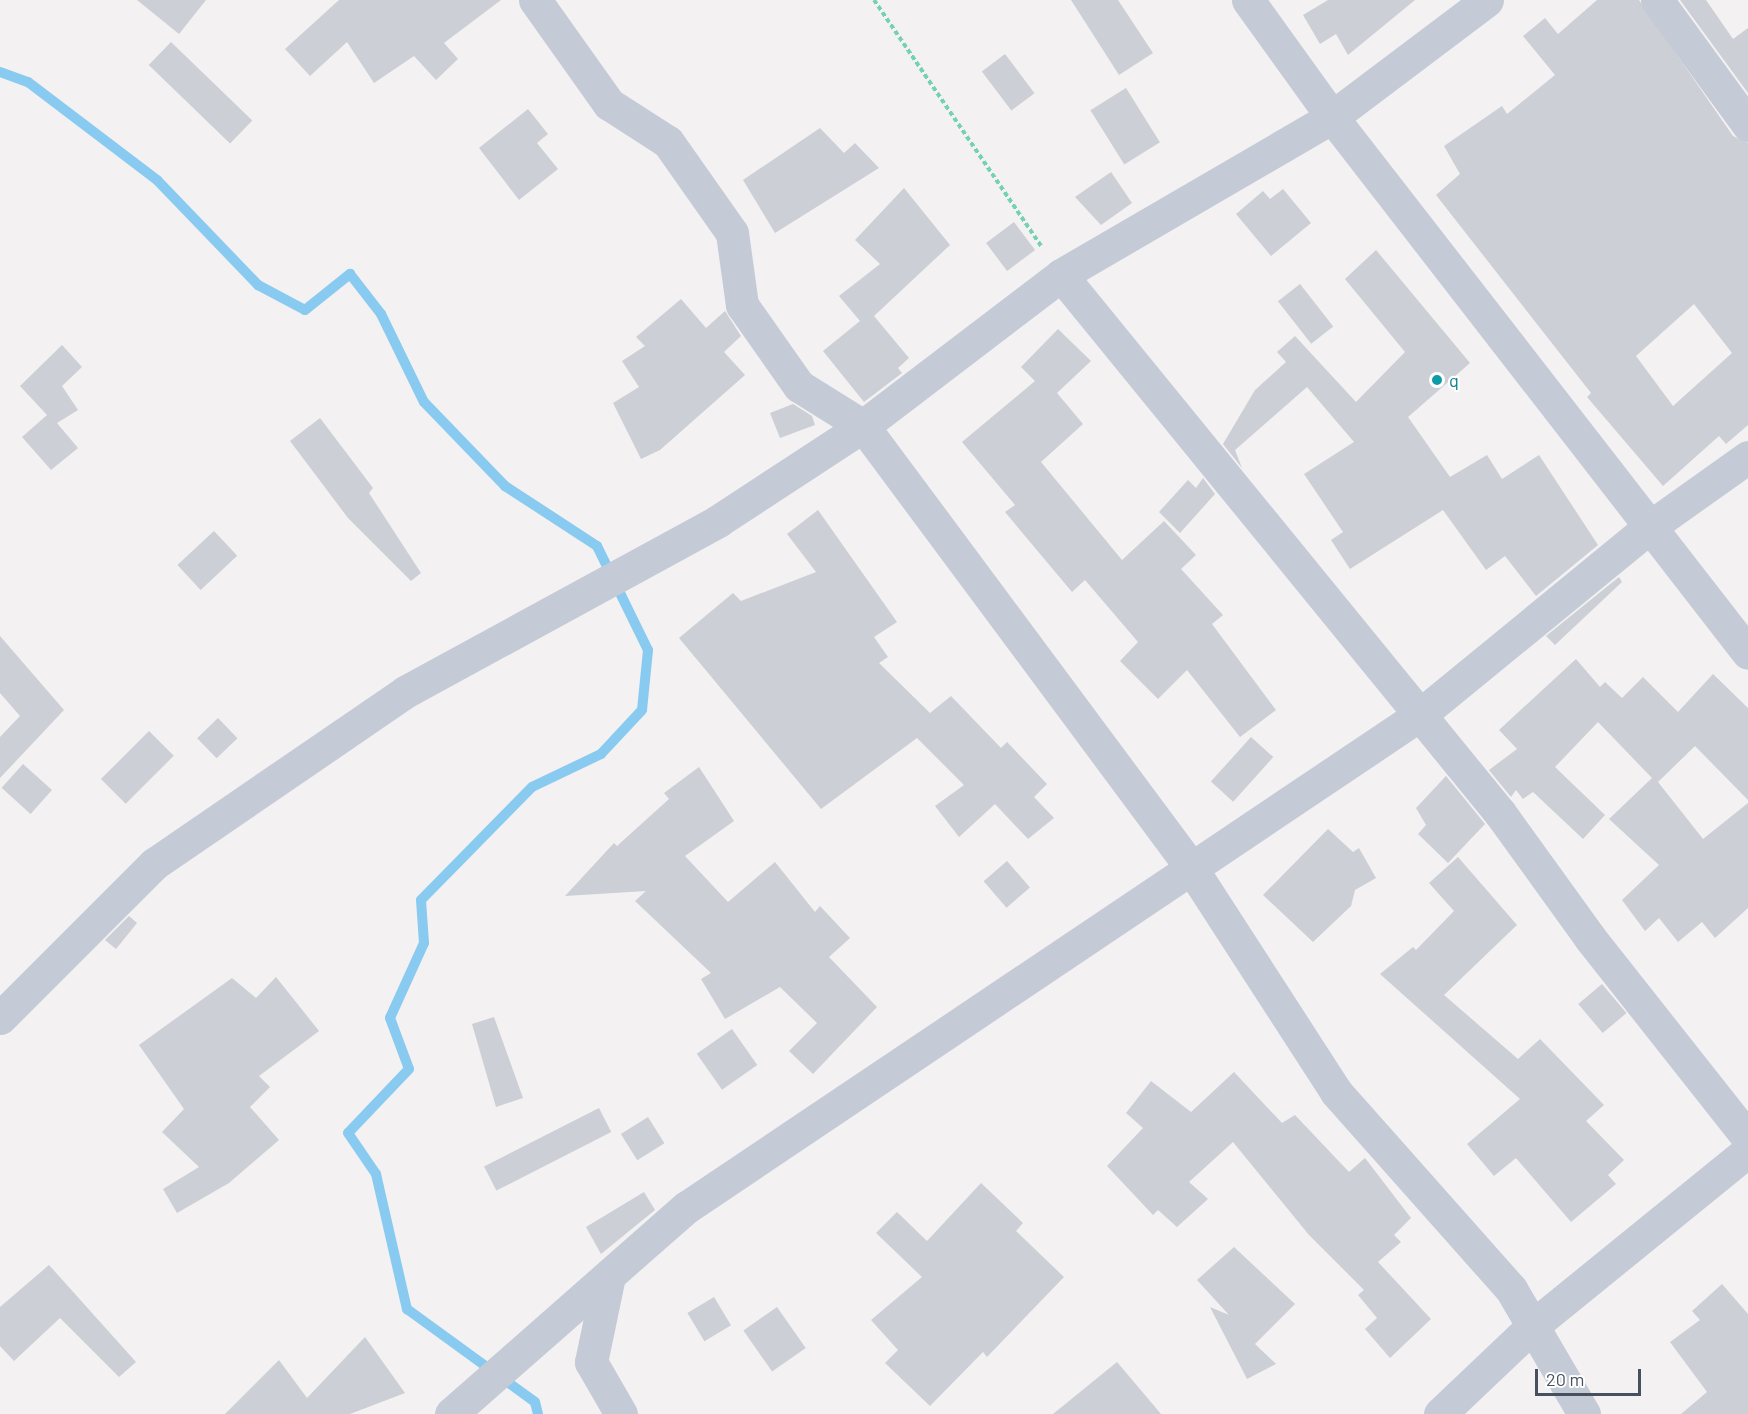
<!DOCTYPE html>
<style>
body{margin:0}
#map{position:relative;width:1748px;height:1414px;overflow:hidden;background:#f3f1f1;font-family:Barlow,sans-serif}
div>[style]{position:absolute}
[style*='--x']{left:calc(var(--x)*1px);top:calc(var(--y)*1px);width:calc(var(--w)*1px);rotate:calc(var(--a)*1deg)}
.stream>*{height:10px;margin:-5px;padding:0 5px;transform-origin:5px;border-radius:5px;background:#89caf0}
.building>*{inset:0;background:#cccfd5;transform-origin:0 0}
.path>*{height:4px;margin-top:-2px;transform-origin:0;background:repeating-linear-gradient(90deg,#74d2b3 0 4.5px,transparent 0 7.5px)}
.street>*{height:33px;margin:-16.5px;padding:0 16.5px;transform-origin:16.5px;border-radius:16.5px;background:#c4cad6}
.dots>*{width:16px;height:16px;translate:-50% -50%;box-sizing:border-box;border:3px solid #fff;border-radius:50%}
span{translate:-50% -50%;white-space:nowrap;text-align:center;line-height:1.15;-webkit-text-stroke:4.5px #fff;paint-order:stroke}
.culture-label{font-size:18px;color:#0d838f}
.left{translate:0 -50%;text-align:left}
.scale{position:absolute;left:1535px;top:1369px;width:106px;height:27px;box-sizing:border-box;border:3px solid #47505f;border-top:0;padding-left:8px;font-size:18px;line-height:21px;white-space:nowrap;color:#47505f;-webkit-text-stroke:4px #fff;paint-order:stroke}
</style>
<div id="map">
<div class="stream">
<div style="--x:0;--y:72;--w:30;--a:20"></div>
<div style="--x:28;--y:82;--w:162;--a:37.2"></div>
<div style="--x:157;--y:180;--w:146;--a:46.1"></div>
<div style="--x:258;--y:285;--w:53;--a:28"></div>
<div style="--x:305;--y:310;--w:58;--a:-38.7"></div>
<div style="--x:350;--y:274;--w:51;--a:52.2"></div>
<div style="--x:381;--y:314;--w:98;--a:64"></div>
<div style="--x:424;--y:402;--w:117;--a:46"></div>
<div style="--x:505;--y:486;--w:110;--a:33.1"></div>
<div style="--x:597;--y:546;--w:116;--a:63.9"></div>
<div style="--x:648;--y:650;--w:60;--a:95.7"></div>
<div style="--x:642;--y:710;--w:60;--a:133"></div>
<div style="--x:601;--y:754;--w:76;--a:154.4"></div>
<div style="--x:532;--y:787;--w:158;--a:134.5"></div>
<div style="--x:421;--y:900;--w:43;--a:86"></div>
<div style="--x:424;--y:943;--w:82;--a:114.4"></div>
<div style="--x:390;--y:1018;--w:54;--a:69.6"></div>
<div style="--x:409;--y:1069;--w:88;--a:133.6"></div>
<div style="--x:348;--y:1133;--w:50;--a:55.7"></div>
<div style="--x:376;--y:1174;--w:139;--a:77.1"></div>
<div style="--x:407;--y:1309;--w:158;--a:36"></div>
<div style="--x:535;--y:1402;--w:12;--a:76"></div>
</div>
<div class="building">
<div style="clip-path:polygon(137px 0,206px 0,179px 34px)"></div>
<div style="clip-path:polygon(339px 0,501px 0,444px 43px,458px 59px,436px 80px,414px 56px,374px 83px,347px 42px,310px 76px,285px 49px)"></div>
<div style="clip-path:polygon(1071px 0,1118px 0,1153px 53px,1119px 75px)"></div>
<div style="clip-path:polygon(1328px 0,1415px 0,1348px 55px,1336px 34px,1320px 44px,1303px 15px)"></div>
<div style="clip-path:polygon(evenodd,1597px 0,1639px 0,1733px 136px,1748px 143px,1748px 425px,1726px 444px,1719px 436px,1663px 486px,1587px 397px,1591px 393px,1436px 195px,1460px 174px,1444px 146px,1502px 106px,1507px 114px,1555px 75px,1523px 36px,1545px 18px,1558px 34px,1597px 0,1694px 304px,1732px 353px,1673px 406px,1636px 356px,1694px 304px)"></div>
<div style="clip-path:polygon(1680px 0,1706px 0,1733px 39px,1748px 28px,1748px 93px)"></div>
<div style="left:171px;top:42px;width:113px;height:32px;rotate:44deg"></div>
<div style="left:1005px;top:54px;width:49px;height:29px;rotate:53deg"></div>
<div style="left:1126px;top:88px;width:64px;height:42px;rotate:58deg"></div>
<div style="clip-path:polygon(528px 109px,548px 134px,537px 143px,558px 169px,519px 200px,479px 148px)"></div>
<div style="clip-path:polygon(820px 128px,844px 153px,855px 143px,879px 168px,775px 233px,743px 180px)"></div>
<div style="clip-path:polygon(1111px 172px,1132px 203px,1101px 225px,1075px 197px)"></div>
<div style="clip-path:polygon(904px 188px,950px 245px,874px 316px,909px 358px,898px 368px,902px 373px,864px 402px,823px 351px,860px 321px,839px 296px,880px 264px,855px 240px)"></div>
<div style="clip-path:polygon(1283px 189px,1311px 223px,1271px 256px,1236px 214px,1263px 191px,1270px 199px)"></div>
<div style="left:1014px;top:222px;width:35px;height:35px;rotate:53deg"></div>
<div style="clip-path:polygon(1376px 250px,1470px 363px,1408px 417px,1450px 477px,1487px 455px,1502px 479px,1539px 455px,1598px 545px,1536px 596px,1505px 556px,1486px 570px,1443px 510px,1350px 569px,1331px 540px,1343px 532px,1304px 474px,1354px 442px,1307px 387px,1235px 450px,1242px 468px,1223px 444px,1255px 390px,1286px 362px,1277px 352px,1295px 336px,1356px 402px,1405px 352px,1345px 279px)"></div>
<div style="left:1300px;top:284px;width:54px;height:28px;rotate:52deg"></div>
<div style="clip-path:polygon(681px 299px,706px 328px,725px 311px,741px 336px,724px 352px,745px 375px,660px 450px,641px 459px,613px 403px,639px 387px,622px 361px,645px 346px,636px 337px)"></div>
<div style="clip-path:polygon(1058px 329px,1091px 361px,1057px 393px,1083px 424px,1041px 462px,1122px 560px,1164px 521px,1196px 555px,1181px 569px,1223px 615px,1212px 624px,1276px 710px,1240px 737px,1187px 670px,1158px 699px,1120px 661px,1138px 642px,1085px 580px,1072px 592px,1005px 512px,1015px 505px,962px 442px,1035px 381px,1021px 367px)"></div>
<div style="clip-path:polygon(62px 345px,82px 367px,62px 386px,78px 410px,57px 423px,78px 448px,51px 470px,22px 437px,47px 415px,20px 386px)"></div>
<div style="clip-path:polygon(793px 404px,812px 416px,815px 425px,780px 438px,770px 413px)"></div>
<div style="clip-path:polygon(320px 418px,373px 488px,369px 493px,421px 573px,411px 581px,348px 518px,290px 441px)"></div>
<div style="clip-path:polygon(1203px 478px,1215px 494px,1180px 533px,1159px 512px,1188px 480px,1196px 488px)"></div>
<div style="clip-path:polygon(818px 510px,897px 622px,874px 637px,888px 657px,879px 663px,930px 713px,951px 696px,1001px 748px,1007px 742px,1047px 784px,1034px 797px,1054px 818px,1028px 839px,995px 804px,959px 837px,935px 806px,964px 785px,917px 738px,821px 809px,679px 638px,733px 593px,741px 601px,816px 572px,787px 534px)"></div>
<div style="left:214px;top:531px;width:34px;height:50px;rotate:47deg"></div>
<div style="clip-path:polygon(1619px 577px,1622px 582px,1555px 645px,1546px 636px)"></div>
<div style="clip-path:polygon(0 636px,64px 710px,0 778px,0 737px,20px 716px,0 693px)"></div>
<div style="clip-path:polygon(1576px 659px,1600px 687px,1605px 682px,1622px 698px,1643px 677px,1678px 712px,1713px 674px,1748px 708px,1748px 800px,1695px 746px,1658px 782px,1703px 839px,1748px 803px,1748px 908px,1715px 938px,1702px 922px,1678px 942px,1659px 918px,1645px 931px,1622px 900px,1659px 865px,1609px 819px,1652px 778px,1598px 722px,1555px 767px,1605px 815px,1583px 839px,1533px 792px,1523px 799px,1516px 790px,1511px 797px,1489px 770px,1517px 749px,1499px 730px)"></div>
<div style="left:218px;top:718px;width:28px;height:29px;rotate:46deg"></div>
<div style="left:149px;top:731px;width:35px;height:68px;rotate:45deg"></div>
<div style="left:1251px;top:737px;width:30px;height:60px;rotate:42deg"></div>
<div style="left:23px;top:764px;width:39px;height:32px;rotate:42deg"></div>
<div style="clip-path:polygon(699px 767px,734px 821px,685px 856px,728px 902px,775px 862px,815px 912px,820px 906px,850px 938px,829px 957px,877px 1007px,813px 1074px,789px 1051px,817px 1023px,780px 987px,725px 1019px,701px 979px,711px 973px,635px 901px,646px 891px,565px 896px,614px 843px,617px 846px,669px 799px,664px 793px)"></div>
<div style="clip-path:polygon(1446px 776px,1485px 824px,1448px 863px,1418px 834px,1426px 825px,1416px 808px)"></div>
<div style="clip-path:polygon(1328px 829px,1353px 852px,1359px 848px,1376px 878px,1355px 890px,1351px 906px,1313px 942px,1263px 895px)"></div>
<div style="clip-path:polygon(1458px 857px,1517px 925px,1444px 995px,1518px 1059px,1540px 1039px,1604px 1105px,1586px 1121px,1624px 1160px,1608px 1175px,1616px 1184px,1571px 1222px,1516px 1158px,1494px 1176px,1467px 1144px,1520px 1099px,1380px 974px,1413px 947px,1416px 950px,1454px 911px,1429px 883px)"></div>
<div style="left:1007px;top:861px;width:35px;height:31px;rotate:49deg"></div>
<div style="clip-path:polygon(129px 916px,137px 923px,116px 949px,105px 940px)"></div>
<div style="clip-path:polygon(276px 977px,319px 1031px,259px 1076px,270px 1087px,250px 1107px,279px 1140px,229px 1183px,177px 1213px,163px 1189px,199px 1167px,162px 1132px,184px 1109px,139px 1045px,232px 978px,256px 998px)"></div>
<div style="left:1602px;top:984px;width:38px;height:31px;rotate:50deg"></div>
<div style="clip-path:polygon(494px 1017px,523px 1098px,496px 1107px,472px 1024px)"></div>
<div style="left:732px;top:1029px;width:44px;height:43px;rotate:55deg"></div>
<div style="clip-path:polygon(1234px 1072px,1282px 1123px,1295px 1115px,1349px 1172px,1365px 1158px,1411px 1218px,1394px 1235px,1401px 1242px,1378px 1262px,1431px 1319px,1390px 1358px,1365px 1329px,1377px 1318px,1358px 1295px,1364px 1290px,1309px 1235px,1233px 1142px,1189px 1182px,1208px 1199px,1177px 1227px,1158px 1210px,1153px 1215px,1107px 1166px,1143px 1128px,1126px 1113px,1151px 1081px,1191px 1112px)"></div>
<div style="left:599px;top:1108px;width:27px;height:129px;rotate:63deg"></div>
<div style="left:648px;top:1117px;width:31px;height:32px;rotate:58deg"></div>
<div style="clip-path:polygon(981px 1183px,1023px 1223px,1016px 1231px,1064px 1277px,987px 1357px,983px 1352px,930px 1406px,885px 1363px,898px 1350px,871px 1320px,922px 1277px,876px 1233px,897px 1212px,927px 1241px)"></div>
<div style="clip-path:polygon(644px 1192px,655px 1210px,601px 1254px,586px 1227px)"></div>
<div style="clip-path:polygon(1234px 1247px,1295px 1304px,1255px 1344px,1276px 1364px,1247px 1379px,1210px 1307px,1229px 1315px,1197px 1280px)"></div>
<div style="clip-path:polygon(49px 1265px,136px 1362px,119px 1377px,60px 1318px,14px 1361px,0 1346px,0 1307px)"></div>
<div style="clip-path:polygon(1722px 1284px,1748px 1314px,1748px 1414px,1681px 1414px,1707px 1392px,1670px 1342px,1700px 1320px,1692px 1311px)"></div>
<div style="left:714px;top:1297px;width:33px;height:31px;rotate:59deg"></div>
<div style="left:777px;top:1307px;width:50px;height:41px;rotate:55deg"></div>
<div style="clip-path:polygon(365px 1337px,405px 1393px,350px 1414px,225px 1414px,279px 1360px,307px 1398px)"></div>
<div style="clip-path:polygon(1117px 1362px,1161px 1414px,1053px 1414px)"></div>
</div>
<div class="path">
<div style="--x:874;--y:0;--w:299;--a:55.8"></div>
</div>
<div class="street">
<div style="--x:535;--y:0;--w:128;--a:54.6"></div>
<div style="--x:609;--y:104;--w:70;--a:32.8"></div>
<div style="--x:668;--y:142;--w:111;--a:54.9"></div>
<div style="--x:732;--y:233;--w:73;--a:82.1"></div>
<div style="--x:742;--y:305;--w:99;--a:54.9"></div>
<div style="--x:799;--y:386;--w:75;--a:32"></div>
<div style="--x:863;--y:426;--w:548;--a:53.38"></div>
<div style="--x:1190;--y:866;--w:269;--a:57.1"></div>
<div style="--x:1336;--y:1092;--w:264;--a:48.4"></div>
<div style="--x:1511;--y:1289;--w:145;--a:59.7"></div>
<div style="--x:1248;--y:0;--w:144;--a:54.3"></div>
<div style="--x:1332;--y:117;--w:678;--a:52.18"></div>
<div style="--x:1657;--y:0;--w:155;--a:53.9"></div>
<div style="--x:1061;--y:275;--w:694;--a:50.79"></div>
<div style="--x:1500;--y:813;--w:154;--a:54.2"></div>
<div style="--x:1590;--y:938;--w:255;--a:51.7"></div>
<div style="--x:0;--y:1018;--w:218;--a:-45"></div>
<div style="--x:154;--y:864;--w:304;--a:-34.4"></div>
<div style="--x:405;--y:692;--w:357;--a:-28.6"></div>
<div style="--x:718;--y:521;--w:173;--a:-33.2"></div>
<div style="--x:863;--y:426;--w:249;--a:-37.3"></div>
<div style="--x:1061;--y:275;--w:314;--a:-30.2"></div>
<div style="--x:1332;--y:117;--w:194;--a:-37"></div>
<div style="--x:609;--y:1276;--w:88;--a:101.8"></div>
<div style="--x:591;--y:1362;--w:60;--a:60"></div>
<div style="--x:451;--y:1414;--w:314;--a:-41.3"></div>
<div style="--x:687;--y:1207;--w:884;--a:-33.89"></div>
<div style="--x:1421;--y:714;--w:297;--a:-39.3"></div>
<div style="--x:1651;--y:526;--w:119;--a:-35.4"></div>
<div style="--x:1440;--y:1414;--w:131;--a:-43.5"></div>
<div style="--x:1535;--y:1324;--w:274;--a:-39.1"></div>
</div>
<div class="dots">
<div style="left:1437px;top:380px;background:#0f9aa8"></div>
</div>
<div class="culture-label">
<span class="left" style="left:1449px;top:380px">q</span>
</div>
<div class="scale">20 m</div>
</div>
